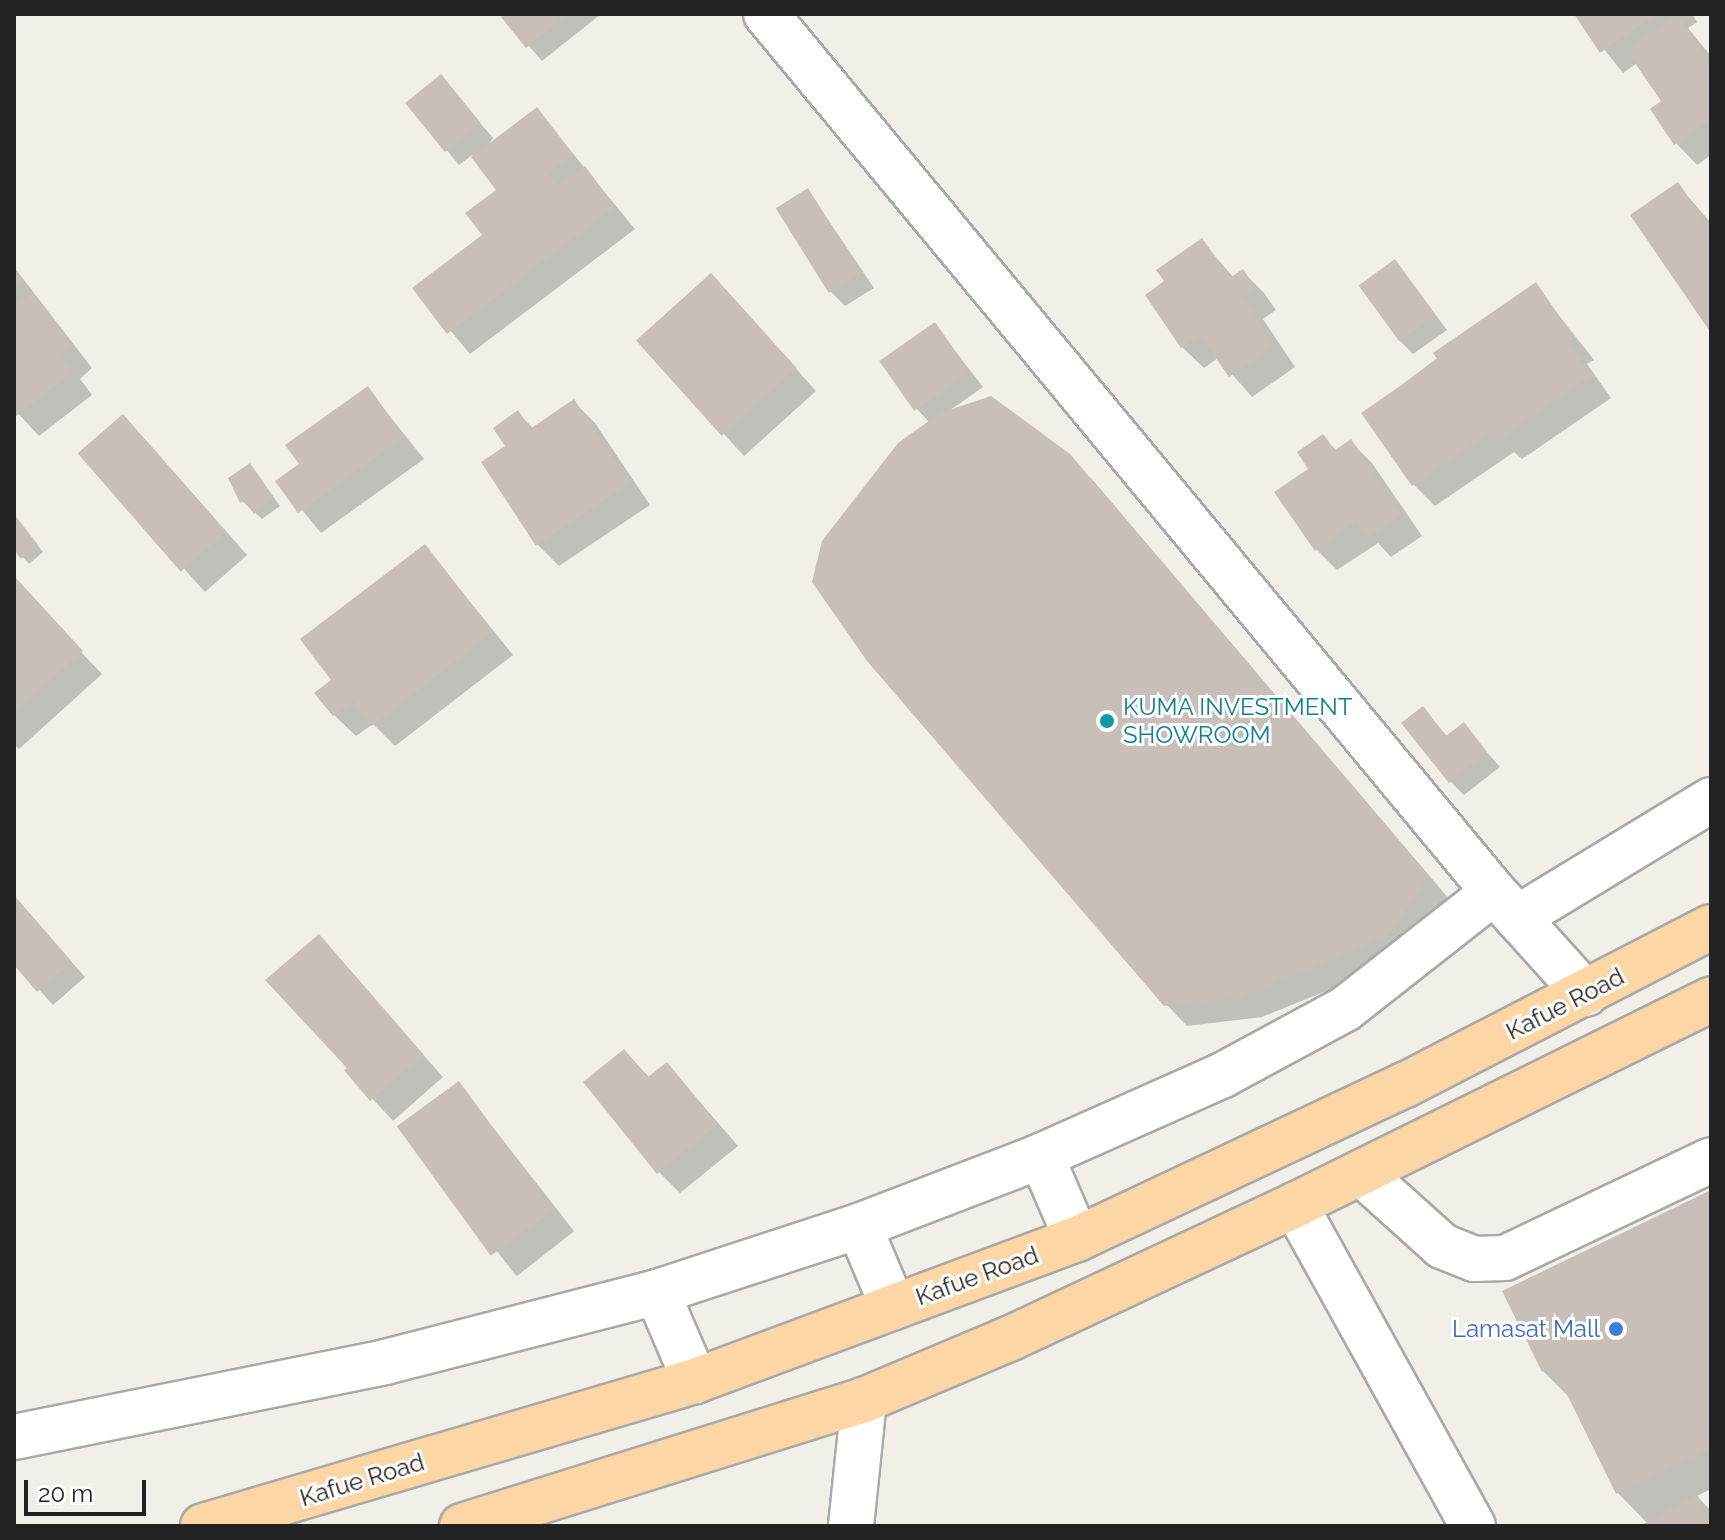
<!DOCTYPE html>
<style>
body{margin:0}
#map{position:relative;width:1725px;height:1540px;overflow:hidden;background:#f2efe9;font-family:Raleway,sans-serif}
div>[style]{position:absolute}
[style*='--x']{left:calc(var(--x)*1px);top:calc(var(--y)*1px);width:calc(var(--w)*1px);rotate:calc(var(--a)*1deg)}
.shadow>*{inset:0;background:#0003;transform-origin:0 0}
.building>*{inset:0;background:#c7bfb8;transform-origin:0 0}
.roads{filter:drop-shadow(2px 0 #a9a9a9) drop-shadow(-2px 0 #a9a9a9) drop-shadow(0 2px #a9a9a9) drop-shadow(0 -2px #a9a9a9)}
.minor>*{height:44px;margin:-22px;padding:0 22px;transform-origin:22px;border-radius:22px;background:#fff}
.major>*{height:44px;margin:-22px;padding:0 22px;transform-origin:22px;border-radius:22px;background:#fcd6a4}
.dots>*{width:22px;height:22px;translate:-50% -50%;box-sizing:border-box;border:4px solid #fff;border-radius:50%}
span{translate:-50% -50%;white-space:nowrap;text-align:center;line-height:1.15;-webkit-text-stroke:6px #fff;paint-order:stroke}
.culture-label{font-size:24px;color:#0d838f}
.left{translate:0 -50%;text-align:left}
.street-label{font-size:24px;color:#222}
.shop-label{font-size:24px;color:#366cbe}
.right{translate:-100% -50%;text-align:right}
.frame{position:absolute;inset:0;border:16px solid #222;pointer-events:none}
.scale{position:absolute;left:24px;top:1480px;width:122px;height:36px;box-sizing:border-box;border:4px solid #222;border-top:0;padding-left:10px;font-size:24px;line-height:28px;white-space:nowrap;color:#222;-webkit-text-stroke:6px #fff;paint-order:stroke}
</style>
<div id="map">
<div class="shadow">
<div style="clip-path:polygon(508px 14px,601px 14px,542px 61px,504px 17px)"></div>
<div style="clip-path:polygon(1576px 14px,1692px 14px,1697px 22px,1688px 28px,1711px 56px,1711px 155px,1697px 165px,1676px 143px,1663px 102px,1637px 63px,1623px 73px)"></div>
<div style="clip-path:polygon(441px 77px,493px 138px,484px 150px,537px 110px,635px 229px,470px 354px,415px 288px,485px 236px,498px 190px,472px 155px,459px 165px,408px 103px)"></div>
<div style="clip-path:polygon(1678px 185px,1711px 223px,1711px 329px)"></div>
<div style="clip-path:polygon(808px 190px,874px 288px,845px 306px,831px 292px)"></div>
<div style="clip-path:polygon(1202px 241px,1234px 278px,1243px 272px,1264px 293px,1276px 310px,1263px 319px,1295px 367px,1252px 397px,1218px 358px,1204px 368px,1182px 347px,1167px 282px)"></div>
<div style="clip-path:polygon(1395px 261px,1447px 330px,1413px 354px,1399px 340px)"></div>
<div style="clip-path:polygon(14px 267px,92px 368px,80px 379px,92px 395px,39px 436px,14px 409px)"></div>
<div style="clip-path:polygon(1535px 285px,1594px 360px,1587px 364px,1611px 398px,1522px 459px,1514px 452px,1435px 506px,1414px 485px,1364px 413px)"></div>
<div style="clip-path:polygon(732px 297px,816px 391px,744px 456px,639px 341px)"></div>
<div style="clip-path:polygon(935px 325px,983px 387px,949px 411px,1091px 478px,1450px 900px,1408px 958px,1262px 1017px,1187px 1026px,1166px 1004px,930px 423px,917px 409px)"></div>
<div style="clip-path:polygon(368px 389px,424px 459px,321px 533px,278px 481px,301px 464px)"></div>
<div style="clip-path:polygon(574px 402px,595px 423px,650px 505px,559px 566px,538px 545px,484px 463px,508px 446px,518px 413px,534px 429px)"></div>
<div style="clip-path:polygon(1323px 437px,1337px 451px,1351px 442px,1372px 463px,1422px 536px,1391px 557px,1378px 543px,1337px 570px,1316px 549px,1311px 469px)"></div>
<div style="clip-path:polygon(144px 438px,247px 555px,205px 592px,81px 454px)"></div>
<div style="clip-path:polygon(256px 472px,280px 506px,262px 519px,242px 501px)"></div>
<div style="clip-path:polygon(14px 516px,43px 552px,29px 564px,14px 547px)"></div>
<div style="clip-path:polygon(425px 546px,513px 655px,395px 746px,373px 724px,356px 736px,334px 715px,334px 680px)"></div>
<div style="clip-path:polygon(14px 582px,102px 674px,19px 749px,14px 744px)"></div>
<div style="clip-path:polygon(1423px 709px,1448px 737px,1463px 725px,1500px 767px,1464px 795px,1450px 781px)"></div>
<div style="clip-path:polygon(14px 897px,85px 977px,53px 1005px,14px 962px)"></div>
<div style="clip-path:polygon(318px 936px,443px 1077px,393px 1121px,347px 1071px)"></div>
<div style="clip-path:polygon(624px 1051px,650px 1078px,667px 1064px,738px 1146px,680px 1193px,659px 1172px)"></div>
<div style="left:459px;top:1084px;width:187px;height:73px;rotate:52deg"></div>
<div style="clip-path:polygon(1711px 1192px,1711px 1489px,1697px 1496px,1711px 1511px,1711px 1526px,1644px 1526px,1648px 1524px,1618px 1493px,1571px 1399px,1543px 1371px)"></div>
</div>
<div class="building">
<div style="clip-path:polygon(505px 14px,569px 14px,526px 48px,501px 17px)"></div>
<div style="clip-path:polygon(1574px 14px,1657px 14px,1600px 53px)"></div>
<div style="clip-path:polygon(1677px 14px,1711px 63px,1711px 120px,1674px 145px,1650px 109px,1661px 101px,1626px 50px)"></div>
<div style="left:441px;top:74px;width:63px;height:46px;rotate:51deg"></div>
<div style="clip-path:polygon(537px 107px,573px 154px,548px 173px,558px 186px,585px 166px,615px 207px,447px 334px,412px 288px,482px 235px,465px 213px,496px 190px,471px 157px)"></div>
<div style="clip-path:polygon(1678px 182px,1711px 230px,1711px 333px,1630px 215px)"></div>
<div style="left:808px;top:188px;width:100px;height:38px;rotate:58deg"></div>
<div style="clip-path:polygon(1202px 238px,1230px 278px,1243px 269px,1256px 288px,1243px 297px,1275px 345px,1229px 377px,1200px 335px,1181px 348px,1145px 295px,1164px 281px,1156px 270px)"></div>
<div style="left:1395px;top:259px;width:69px;height:45px;rotate:54deg"></div>
<div style="clip-path:polygon(14px 269px,24px 282px,14px 290px)"></div>
<div style="left:711px;top:273px;width:128px;height:101px;rotate:48deg"></div>
<div style="clip-path:polygon(1536px 282px,1574px 338px,1568px 342px,1591px 376px,1499px 439px,1493px 431px,1412px 486px,1361px 413px,1438px 360px,1433px 353px)"></div>
<div style="clip-path:polygon(32px 293px,72px 346px,60px 356px,72px 373px,16px 416px,14px 307px)"></div>
<div style="left:935px;top:322px;width:61px;height:68px;rotate:55deg"></div>
<div style="clip-path:polygon(368px 386px,404px 437px,298px 513px,275px 481px,299px 464px,285px 445px)"></div>
<div style="clip-path:polygon(991px 396px,1070px 454px,1429px 877px,1387px 937px,1240px 997px,1164px 1006px,867px 661px,812px 582px,822px 541px,898px 443px,940px 413px)"></div>
<div style="clip-path:polygon(574px 399px,630px 483px,536px 546px,481px 462px,505px 446px,493px 428px,518px 410px,530px 429px)"></div>
<div style="left:123px;top:414px;width:157px;height:60px;rotate:49deg"></div>
<div style="clip-path:polygon(1323px 434px,1335px 450px,1351px 439px,1402px 514px,1368px 537px,1357px 521px,1315px 551px,1274px 492px,1308px 469px,1297px 452px)"></div>
<div style="clip-path:polygon(250px 463px,274px 499px,254px 514px,244px 500px,240px 503px,228px 478px)"></div>
<div style="clip-path:polygon(14px 514px,38px 545px,21px 559px,14px 550px)"></div>
<div style="clip-path:polygon(425px 544px,493px 632px,372px 726px,353px 701px,333px 716px,314px 693px,331px 680px,300px 639px)"></div>
<div style="clip-path:polygon(16px 578px,83px 651px,14px 713px,14px 580px)"></div>
<div style="clip-path:polygon(1423px 706px,1446px 736px,1464px 722px,1487px 752px,1449px 783px,1401px 723px)"></div>
<div style="clip-path:polygon(14px 895px,72px 962px,37px 992px,14px 965px)"></div>
<div style="clip-path:polygon(319px 934px,424px 1055px,370px 1101px,344px 1070px,347px 1068px,265px 980px)"></div>
<div style="clip-path:polygon(624px 1049px,648px 1077px,667px 1062px,718px 1124px,657px 1174px,583px 1082px)"></div>
<div style="left:459px;top:1081px;width:160px;height:77px;rotate:54deg"></div>
<div style="clip-path:polygon(1711px 1190px,1711px 1448px,1616px 1494px,1553px 1366px,1542px 1372px,1502px 1291px)"></div>
<div style="clip-path:polygon(1697px 1494px,1711px 1526px,1640px 1526px)"></div>
</div>
<div class="roads">
<div class="minor">
<div style="--x:766;--y:14;--w:1141;--a:50.34"></div>
<div style="--x:1494;--y:892;--w:137;--a:48"></div>
<div style="--x:1517;--y:918;--w:227;--a:-31.3"></div>
<div style="--x:1041;--y:1156;--w:90;--a:66.6"></div>
<div style="--x:1361;--y:1173;--w:109;--a:42"></div>
<div style="--x:1442;--y:1246;--w:35;--a:22"></div>
<div style="--x:1474;--y:1259;--w:31;--a:-2"></div>
<div style="--x:1505;--y:1258;--w:228;--a:-25.4"></div>
<div style="--x:1295;--y:1205;--w:367;--a:61"></div>
<div style="--x:859;--y:1226;--w:88;--a:67.2"></div>
<div style="--x:657;--y:1292;--w:97;--a:66.9"></div>
<div style="--x:14;--y:1437;--w:379;--a:-11.4"></div>
<div style="--x:385;--y:1362;--w:281;--a:-14.4"></div>
<div style="--x:657;--y:1292;--w:213;--a:-18.1"></div>
<div style="--x:859;--y:1226;--w:195;--a:-21"></div>
<div style="--x:1041;--y:1156;--w:199;--a:-24"></div>
<div style="--x:1223;--y:1075;--w:139;--a:-28.4"></div>
<div style="--x:1345;--y:1009;--w:189;--a:-38.1"></div>
<div style="--x:851;--y:1526;--w:127;--a:-84.1"></div>
</div>
<div class="major">
<div style="--x:203;--y:1526;--w:513;--a:-16.42"></div>
<div style="--x:695;--y:1381;--w:408;--a:-20.4"></div>
<div style="--x:1077;--y:1239;--w:362;--a:-25.2"></div>
<div style="--x:1405;--y:1085;--w:344;--a:-27.3"></div>
<div style="--x:462;--y:1526;--w:421;--a:-17.4"></div>
<div style="--x:864;--y:1400;--w:160;--a:-22.9"></div>
<div style="--x:1011;--y:1338;--w:314;--a:-25.1"></div>
<div style="--x:1295;--y:1205;--w:464;--a:-26.3"></div>
</div>
</div>
<div class="dots">
<div style="left:1107px;top:721px;background:#0f9aa8"></div>
<div style="left:1616px;top:1329px;background:#3f7fe0"></div>
</div>
<div class="culture-label">
<span class="left" style="left:1123px;top:721px">KUMA INVESTMENT<br>SHOWROOM</span>
</div>
<div class="street-label">
<span style="left:1565px;top:1004px;rotate:-27deg">Kafue Road</span>
<span style="left:977px;top:1276px;rotate:-20deg">Kafue Road</span>
<span style="left:362px;top:1480px;rotate:-17deg">Kafue Road</span>
</div>
<div class="shop-label">
<span class="right" style="left:1600px;top:1329px">Lamasat Mall</span>
</div>
<div class="frame"></div>
<div class="scale">20 m</div>
</div>
